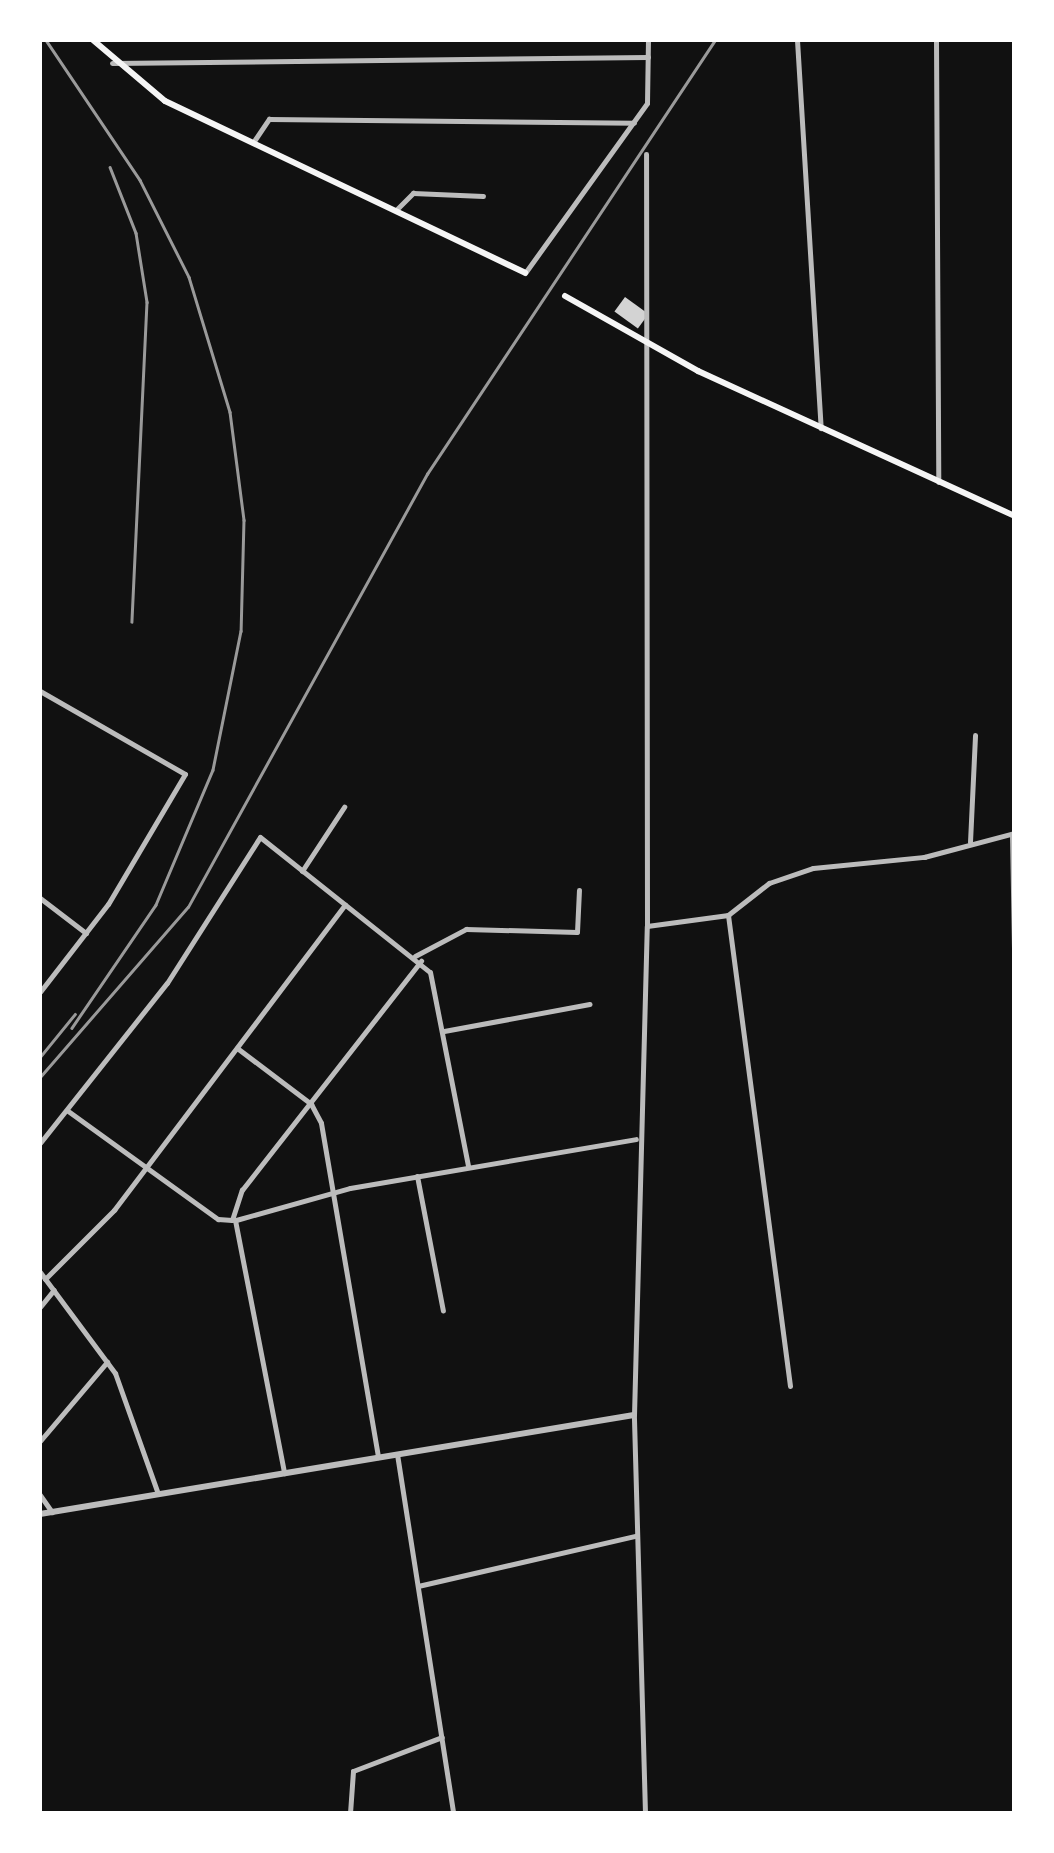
<!DOCTYPE html>
<style>
body{margin:0}
#map{position:relative;width:1054px;height:1853px;overflow:hidden;background:#111;font-family:"Nunito Sans",sans-serif}
div>[style]{position:absolute}
[style*='--x']{left:calc(var(--x)*1px);top:calc(var(--y)*1px);width:calc(var(--w)*1px);rotate:calc(var(--a)*1deg)}
.building>*{inset:0;background:#d3d3d3;transform-origin:0 0}
.minor>*{height:5px;margin:-2.5px;padding:0 2.5px;transform-origin:2.5px;border-radius:2.5px;background:#bcbcbc}
.tertiary>*{height:6px;margin:-3px;padding:0 3px;transform-origin:3px;border-radius:3px;background:#bcbcbc}
.secondary>*{height:6px;margin:-3px;padding:0 3px;transform-origin:3px;border-radius:3px;background:#f5f5f5}
.rail>*{height:2.5px;margin:-1.25px;padding:0 1.25px;transform-origin:1.25px;border-radius:1.25px;background:#9a9a9a}
span{translate:-50% -50%;white-space:nowrap;text-align:center;line-height:1.15;-webkit-text-stroke:9px #fff;paint-order:stroke}
.frame{position:absolute;inset:0;border:42px solid #fff;pointer-events:none}
</style>
<div id="map">
<div class="building">
<div style="left:625px;top:297px;width:29px;height:18px;rotate:36deg"></div>
</div>
<div class="minor">
<div style="--x:797;--y:40;--w:389;--a:86.5"></div>
<div style="--x:936;--y:40;--w:442;--a:89.7"></div>
<div style="--x:112;--y:63;--w:536;--a:-0.64"></div>
<div style="--x:254;--y:141;--w:27;--a:-56"></div>
<div style="--x:269;--y:119;--w:365;--a:0.6"></div>
<div style="--x:397;--y:209;--w:23;--a:-45"></div>
<div style="--x:413;--y:193;--w:70;--a:2.5"></div>
<div style="--x:525;--y:273;--w:209;--a:-54.3"></div>
<div style="--x:647;--y:103;--w:63;--a:-89.1"></div>
<div style="--x:40;--y:691;--w:167;--a:29.8"></div>
<div style="--x:185;--y:774;--w:151;--a:120.6"></div>
<div style="--x:108;--y:904;--w:111;--a:127.7"></div>
<div style="--x:1012;--y:834;--w:120;--a:89"></div>
<div style="--x:970;--y:842;--w:107;--a:-87.3"></div>
<div style="--x:302;--y:871;--w:77;--a:-56.7"></div>
<div style="--x:40;--y:898;--w:58;--a:37.3"></div>
<div style="--x:728;--y:915;--w:475;--a:82.5"></div>
<div style="--x:647;--y:926;--w:82;--a:-7.7"></div>
<div style="--x:728;--y:915;--w:52;--a:-38"></div>
<div style="--x:769;--y:883;--w:46;--a:-18.8"></div>
<div style="--x:813;--y:868;--w:112;--a:-5.7"></div>
<div style="--x:924;--y:857;--w:93;--a:-14.9"></div>
<div style="--x:415;--y:956;--w:58;--a:-27.9"></div>
<div style="--x:466;--y:929;--w:111;--a:1.5"></div>
<div style="--x:577;--y:932;--w:42;--a:-87.3"></div>
<div style="--x:444;--y:1031;--w:148;--a:-10.5"></div>
<div style="--x:237;--y:1048;--w:93;--a:37.1"></div>
<div style="--x:311;--y:1104;--w:21;--a:62"></div>
<div style="--x:321;--y:1123;--w:339;--a:80.3"></div>
<div style="--x:68;--y:1111;--w:185;--a:35.8"></div>
<div style="--x:218;--y:1219;--w:14;--a:4"></div>
<div style="--x:40;--y:1143;--w:204;--a:-51.6"></div>
<div style="--x:167;--y:983;--w:173;--a:-57.5"></div>
<div style="--x:260;--y:837;--w:217;--a:38.5"></div>
<div style="--x:430;--y:972;--w:198;--a:78.9"></div>
<div style="--x:417;--y:1176;--w:137;--a:79.1"></div>
<div style="--x:232;--y:1220;--w:32;--a:-72"></div>
<div style="--x:242;--y:1190;--w:291;--a:-52"></div>
<div style="--x:235;--y:1220;--w:258;--a:79"></div>
<div style="--x:236;--y:1220;--w:118;--a:-15.7"></div>
<div style="--x:350;--y:1188;--w:290;--a:-9.7"></div>
<div style="--x:40;--y:1272;--w:126;--a:53.4"></div>
<div style="--x:115;--y:1373;--w:128;--a:70.4"></div>
<div style="--x:45;--y:1279;--w:98;--a:-45"></div>
<div style="--x:114;--y:1210;--w:383;--a:-52.9"></div>
<div style="--x:40;--y:1307;--w:22;--a:-51"></div>
<div style="--x:40;--y:1441;--w:104;--a:-49.7"></div>
<div style="--x:397;--y:1454;--w:363;--a:81.1"></div>
<div style="--x:40;--y:1495;--w:21;--a:55"></div>
<div style="--x:418;--y:1586;--w:223;--a:-13"></div>
<div style="--x:350;--y:1813;--w:42;--a:-85.9"></div>
<div style="--x:353;--y:1771;--w:95;--a:-20.9"></div>
<div style="--x:645;--y:1813;--w:398;--a:-91.6"></div>
<div style="--x:634;--y:1415;--w:489;--a:-88.5"></div>
<div style="--x:647;--y:926;--w:772;--a:-90.07"></div>
</div>
<div class="tertiary">
<div style="--x:40;--y:1514;--w:602;--a:-9.46"></div>
</div>
<div class="secondary">
<div style="--x:93;--y:40;--w:94;--a:40.3"></div>
<div style="--x:165;--y:101;--w:399;--a:25.5"></div>
<div style="--x:565;--y:296;--w:153;--a:29.4"></div>
<div style="--x:698;--y:371;--w:348;--a:24.6"></div>
</div>
<div class="rail">
<div style="--x:46;--y:40;--w:169;--a:56.1"></div>
<div style="--x:140;--y:180;--w:109;--a:63.2"></div>
<div style="--x:189;--y:277;--w:141;--a:73.1"></div>
<div style="--x:230;--y:412;--w:109;--a:82.6"></div>
<div style="--x:244;--y:520;--w:111;--a:91.5"></div>
<div style="--x:241;--y:631;--w:142;--a:101.4"></div>
<div style="--x:213;--y:770;--w:147;--a:112.9"></div>
<div style="--x:156;--y:905;--w:149;--a:124.3"></div>
<div style="--x:110;--y:167;--w:71;--a:68.5"></div>
<div style="--x:136;--y:233;--w:70;--a:80.9"></div>
<div style="--x:147;--y:302;--w:320;--a:92.7"></div>
<div style="--x:40;--y:1057;--w:55;--a:-50.9"></div>
<div style="--x:40;--y:1077;--w:225;--a:-49"></div>
<div style="--x:188;--y:907;--w:495;--a:-61.1"></div>
<div style="--x:427;--y:474;--w:521;--a:-56.43"></div>
</div>
<div class="frame"></div>
</div>
